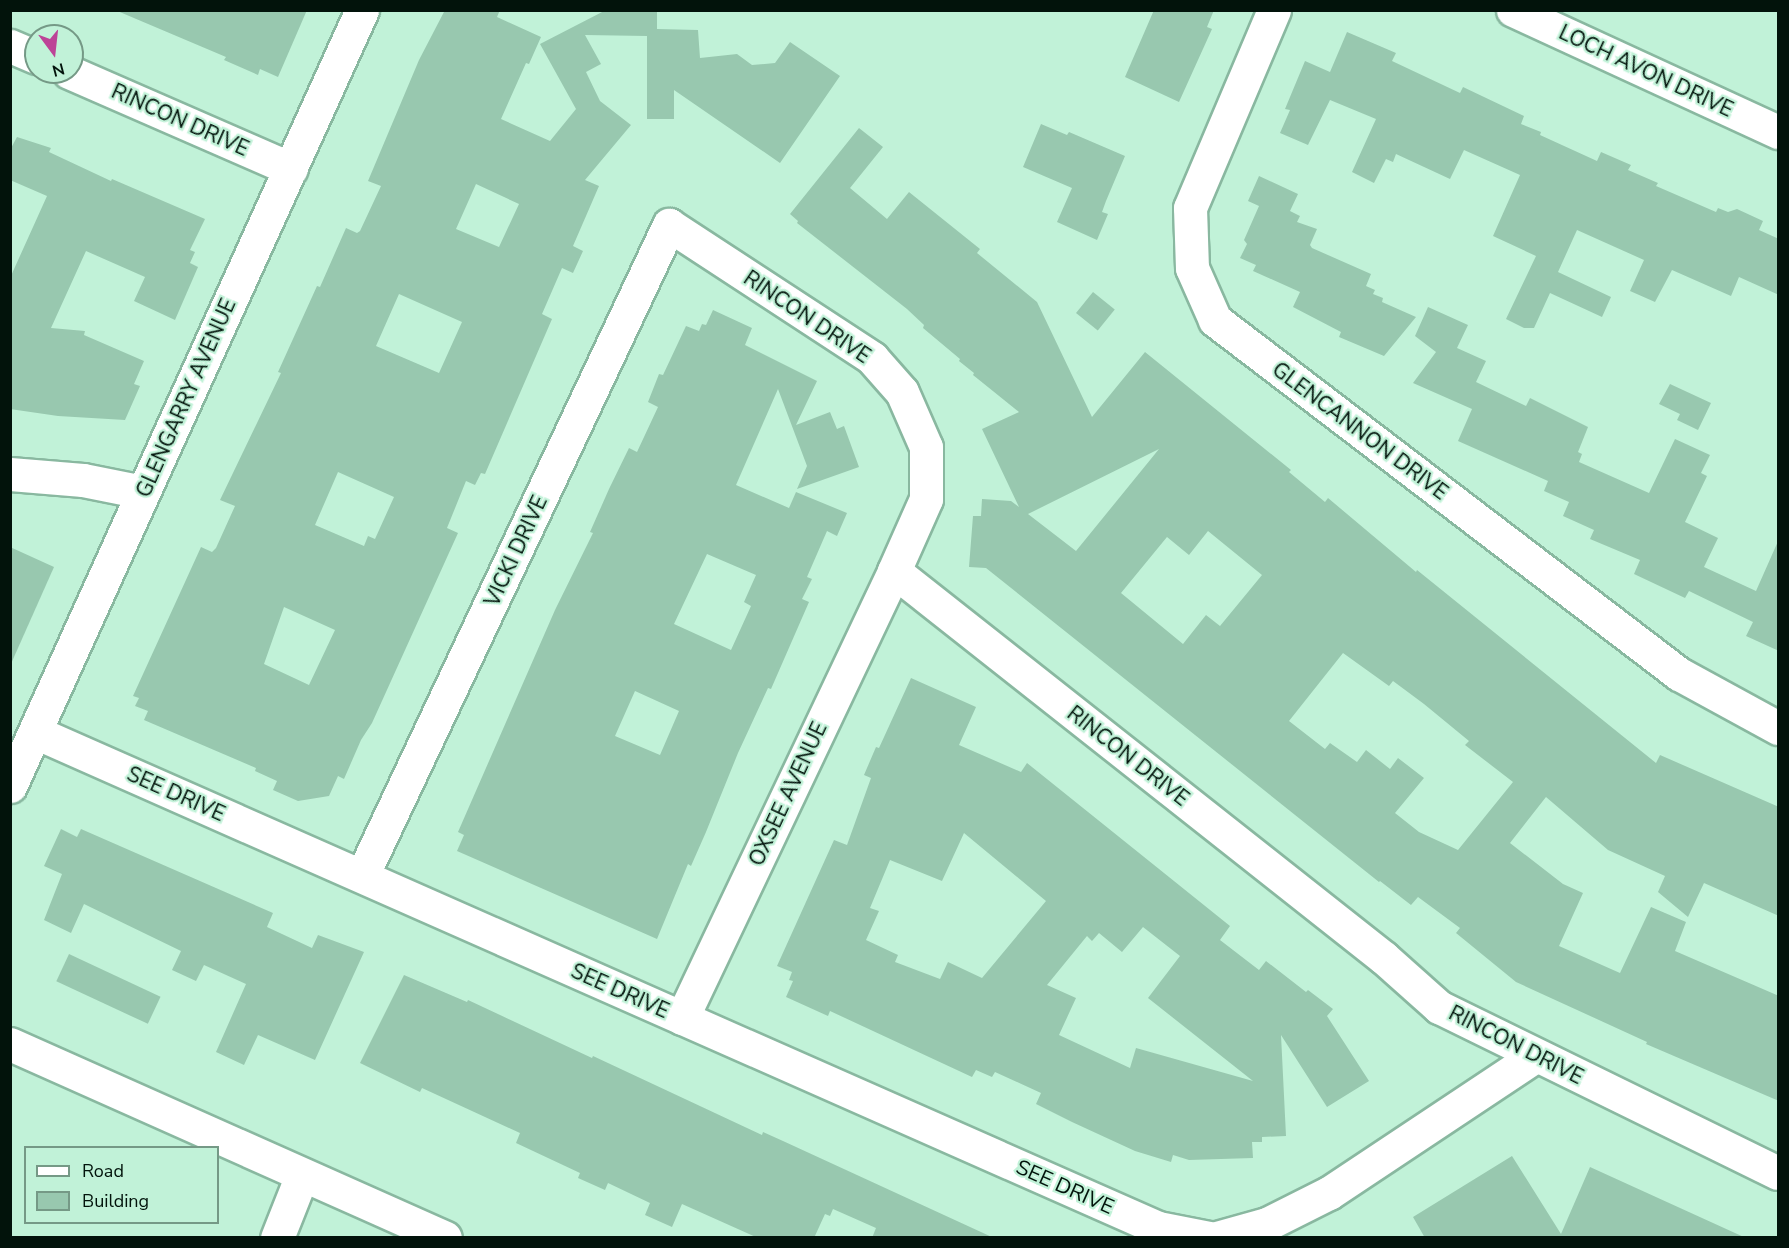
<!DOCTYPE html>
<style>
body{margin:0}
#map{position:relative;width:1789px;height:1248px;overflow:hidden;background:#c1f2d8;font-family:"Nunito Sans",sans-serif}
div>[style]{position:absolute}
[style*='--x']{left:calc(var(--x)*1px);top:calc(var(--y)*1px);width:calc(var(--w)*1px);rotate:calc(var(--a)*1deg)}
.building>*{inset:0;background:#98c8af;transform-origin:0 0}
.roads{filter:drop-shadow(2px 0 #89b8a0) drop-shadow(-2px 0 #89b8a0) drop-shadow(0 2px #89b8a0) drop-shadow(0 -2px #89b8a0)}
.minor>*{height:33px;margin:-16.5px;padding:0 16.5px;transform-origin:16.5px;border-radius:16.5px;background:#fff}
.major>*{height:33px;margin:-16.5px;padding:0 16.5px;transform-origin:16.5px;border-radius:16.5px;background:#fff}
span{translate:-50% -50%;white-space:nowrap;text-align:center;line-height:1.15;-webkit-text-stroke:4.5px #c1f2d8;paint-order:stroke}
.street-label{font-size:21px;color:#02130b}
.frame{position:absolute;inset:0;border:12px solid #02130b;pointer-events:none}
.legend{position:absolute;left:24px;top:1146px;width:195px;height:78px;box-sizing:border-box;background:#c1f2d8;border:2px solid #759986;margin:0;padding:8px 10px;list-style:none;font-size:18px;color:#02130b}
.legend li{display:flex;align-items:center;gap:12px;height:30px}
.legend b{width:30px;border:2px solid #759986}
.north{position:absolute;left:24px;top:24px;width:60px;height:60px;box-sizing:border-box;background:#c1f2d8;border:2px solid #759986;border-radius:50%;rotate:165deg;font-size:16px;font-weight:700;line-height:24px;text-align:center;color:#02130b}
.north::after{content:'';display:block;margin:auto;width:21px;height:27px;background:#bd4397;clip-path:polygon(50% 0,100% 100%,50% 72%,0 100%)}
</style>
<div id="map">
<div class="building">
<div style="clip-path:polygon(115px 10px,307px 10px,278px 77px,260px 69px,258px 75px,224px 60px,226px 57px)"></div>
<div style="clip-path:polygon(evenodd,445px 10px,500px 10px,497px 17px,541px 37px,529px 64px,526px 63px,501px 119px,550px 141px,576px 109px,540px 44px,606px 10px,657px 10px,657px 29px,698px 30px,700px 58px,737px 54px,752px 65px,775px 63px,790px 42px,840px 76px,780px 163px,674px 90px,674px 119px,647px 119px,647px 36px,585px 35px,601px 64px,586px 72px,600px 101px,631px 125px,585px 180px,599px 186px,573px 246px,583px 251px,573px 273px,562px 268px,542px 314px,552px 319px,485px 474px,481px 473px,475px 485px,466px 481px,447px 528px,458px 533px,372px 723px,361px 740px,344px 779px,338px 776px,329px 796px,298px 801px,273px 790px,277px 781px,255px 771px,256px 768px,144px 720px,148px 711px,135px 706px,139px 698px,133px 696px,201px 547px,212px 552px,216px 548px,235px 506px,220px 500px,281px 373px,278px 372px,317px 286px,320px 287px,346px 228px,357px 233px,360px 231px,381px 186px,368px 181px,419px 60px,445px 10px,476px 184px,519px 204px,499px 247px,456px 229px,476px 184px,445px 10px,399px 294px,462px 322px,439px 373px,376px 346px,399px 294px,445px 10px,338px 472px,394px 497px,375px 539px,368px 536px,364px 546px,315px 525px,338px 472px,445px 10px,284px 607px,335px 630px,309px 685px,264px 664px,284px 607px)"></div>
<div style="clip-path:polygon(1154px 10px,1214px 10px,1207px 27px,1212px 29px,1179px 102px,1125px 77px)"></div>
<div style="clip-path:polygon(1347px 32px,1396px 53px,1392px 61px,1460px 93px,1463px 87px,1524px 116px,1521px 124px,1541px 132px,1540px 135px,1597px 161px,1601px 152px,1631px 165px,1628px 170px,1658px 183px,1656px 186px,1716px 212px,1718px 208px,1728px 212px,1737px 209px,1763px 221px,1759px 230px,1779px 239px,1779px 295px,1739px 277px,1731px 296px,1672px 270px,1655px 302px,1630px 291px,1644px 260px,1577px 230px,1558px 272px,1611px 297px,1602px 317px,1550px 293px,1534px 328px,1524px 328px,1506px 319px,1536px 256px,1493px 236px,1520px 175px,1464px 150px,1450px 179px,1396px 154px,1393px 162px,1386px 159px,1374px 183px,1352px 172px,1376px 119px,1330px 100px,1308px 145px,1280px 133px,1290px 110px,1285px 109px,1305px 61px,1330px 72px)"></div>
<div style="clip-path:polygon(1041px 124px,1067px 135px,1069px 132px,1125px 156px,1106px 201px,1102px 212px,1108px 214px,1097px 240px,1057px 222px,1072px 188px,1023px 167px)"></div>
<div style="clip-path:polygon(evenodd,859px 128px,883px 147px,850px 188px,887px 219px,909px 192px,980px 249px,977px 253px,1037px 302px,1092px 417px,1145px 352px,1291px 470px,1289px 472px,1325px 502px,1328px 498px,1416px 572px,1417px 570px,1656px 763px,1660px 755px,1779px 807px,1779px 916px,1704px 883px,1688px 917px,1658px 892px,1665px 876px,1608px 850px,1546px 797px,1510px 843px,1563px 884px,1583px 893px,1559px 946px,1620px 973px,1651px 907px,1686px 922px,1675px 951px,1779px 996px,1779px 1101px,1646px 1044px,1647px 1042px,1516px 982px,1456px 933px,1460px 928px,1418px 897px,1411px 905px,1380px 881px,1379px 882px,986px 568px,969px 567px,973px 516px,981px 516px,982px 499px,1011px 501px,1019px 507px,982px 429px,1019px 412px,973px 375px,974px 373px,959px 361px,960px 359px,923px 328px,924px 325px,907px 309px,797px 223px,798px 221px,790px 214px,859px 128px,1159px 449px,1076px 551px,1028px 514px,1159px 449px,859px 128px,1208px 531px,1262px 575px,1220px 626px,1206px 615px,1183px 644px,1121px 593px,1167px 537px,1189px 555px,1208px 531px,859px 128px,1343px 653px,1389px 686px,1393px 681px,1424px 704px,1469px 741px,1465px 745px,1513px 782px,1458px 850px,1419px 832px,1395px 813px,1424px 778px,1398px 758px,1390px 769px,1366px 750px,1357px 762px,1330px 743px,1325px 749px,1289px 721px,1343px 653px)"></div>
<div style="clip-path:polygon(17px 137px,51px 148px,49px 152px,111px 181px,112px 179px,205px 219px,190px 250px,195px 252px,190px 263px,198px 267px,175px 320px,134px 301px,145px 277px,86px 251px,51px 328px,85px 331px,84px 335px,144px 361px,134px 384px,140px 386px,125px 420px,58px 416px,10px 409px,10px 278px,47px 196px,10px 180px,10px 150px)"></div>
<div style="clip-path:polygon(1259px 176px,1298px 194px,1290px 211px,1300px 216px,1297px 222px,1317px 229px,1310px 245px,1312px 248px,1371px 274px,1366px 286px,1375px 290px,1373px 294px,1383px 298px,1382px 302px,1416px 317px,1384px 356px,1339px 337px,1341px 332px,1293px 307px,1300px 292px,1253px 271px,1256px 265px,1240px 258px,1247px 244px,1244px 240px,1259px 206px,1248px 201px)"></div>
<div style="left:1093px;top:292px;width:28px;height:27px;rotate:39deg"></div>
<div style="clip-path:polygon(1428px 307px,1468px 325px,1457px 348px,1486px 361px,1476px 382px,1526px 406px,1530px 398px,1588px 427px,1578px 452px,1582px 454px,1579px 462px,1649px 493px,1675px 439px,1710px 455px,1701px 473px,1707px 476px,1685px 522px,1718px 538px,1704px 567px,1756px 591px,1779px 539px,1779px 651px,1746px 636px,1753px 622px,1689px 591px,1685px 598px,1634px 574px,1640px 560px,1590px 539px,1594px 530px,1563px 516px,1569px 502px,1544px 491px,1548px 481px,1458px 441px,1472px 409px,1413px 383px,1436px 352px,1415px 336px)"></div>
<div style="clip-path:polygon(evenodd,713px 310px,752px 328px,745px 345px,817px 381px,796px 425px,830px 412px,837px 429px,844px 426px,859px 467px,797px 489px,807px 466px,778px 389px,736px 485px,789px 508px,796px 492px,847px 513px,837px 536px,827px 531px,807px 577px,812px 579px,802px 599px,809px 602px,771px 689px,768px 688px,738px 753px,706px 832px,691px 866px,688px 864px,657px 939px,457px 851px,464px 835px,458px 832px,555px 610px,593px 533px,590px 532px,609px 489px,629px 448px,637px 452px,658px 407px,648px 402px,659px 374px,663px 375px,686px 326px,699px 331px,702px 324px,706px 325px,713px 310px,707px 554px,756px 575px,744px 602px,751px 606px,731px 650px,674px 624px,707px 554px,713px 310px,635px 691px,679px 711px,660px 755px,615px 736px,635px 691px)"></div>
<div style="clip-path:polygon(1670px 384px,1711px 403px,1698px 430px,1677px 420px,1680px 414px,1659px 404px)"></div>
<div style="clip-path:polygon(10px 547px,54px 567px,10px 666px)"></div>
<div style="clip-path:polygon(evenodd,911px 678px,976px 707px,959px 745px,1021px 772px,1027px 763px,1230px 926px,1220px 940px,1259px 970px,1266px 961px,1306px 992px,1308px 990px,1333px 1009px,1327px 1016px,1369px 1081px,1327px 1107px,1281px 1035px,1286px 1136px,1262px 1137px,1262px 1142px,1252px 1142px,1253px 1158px,1189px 1160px,1173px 1155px,1171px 1162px,1135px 1151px,1072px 1122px,1036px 1104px,1041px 1093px,995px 1072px,992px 1077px,976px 1070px,972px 1077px,830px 1011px,828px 1016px,786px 997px,793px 981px,789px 980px,792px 972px,777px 966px,834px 840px,847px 845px,871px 778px,864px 775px,876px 747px,879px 748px,911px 678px,964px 833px,1046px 901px,982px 978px,948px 962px,940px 979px,895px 962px,898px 955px,866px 940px,879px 911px,870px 908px,890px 860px,942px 881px,964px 833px,911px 678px,1143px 927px,1180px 956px,1148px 998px,1253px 1081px,1136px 1048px,1130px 1068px,1059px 1035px,1076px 998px,1047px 985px,1087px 936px,1092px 941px,1099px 933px,1122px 952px,1143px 927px)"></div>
<div style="clip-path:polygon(61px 829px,77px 837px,81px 829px,273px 913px,267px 927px,312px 948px,318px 935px,364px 952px,315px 1060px,258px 1035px,244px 1065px,216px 1052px,246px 984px,204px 965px,196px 981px,172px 970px,181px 951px,84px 904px,71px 933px,44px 920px,62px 874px,44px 866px)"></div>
<div style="left:69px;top:954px;width:101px;height:30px;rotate:25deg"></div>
<div style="clip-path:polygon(404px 975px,467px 1002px,468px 1000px,592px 1058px,593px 1056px,762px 1135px,763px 1132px,783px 1141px,994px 1238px,872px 1238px,876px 1228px,833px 1209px,830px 1216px,825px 1214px,814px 1238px,758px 1238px,682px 1204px,672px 1227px,645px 1215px,650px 1203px,608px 1183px,605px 1190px,578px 1178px,580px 1173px,516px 1143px,520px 1133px,422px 1088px,420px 1092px,360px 1063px)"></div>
<div style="clip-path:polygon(1512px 1156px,1561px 1234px,1590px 1167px,1746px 1238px,1425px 1238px,1413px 1217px)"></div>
</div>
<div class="roads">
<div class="minor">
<div style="--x:1274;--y:10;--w:215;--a:113"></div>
<div style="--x:1190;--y:208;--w:60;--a:88.1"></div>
<div style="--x:1192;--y:268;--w:57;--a:66.1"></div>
<div style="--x:1215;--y:320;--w:584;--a:37.34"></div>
<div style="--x:1679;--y:674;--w:113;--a:28.6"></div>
<div style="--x:1513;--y:10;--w:292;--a:24.7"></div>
<div style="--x:10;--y:46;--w:28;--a:23"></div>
<div style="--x:69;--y:72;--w:242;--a:23.6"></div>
<div style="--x:10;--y:474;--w:73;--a:4.7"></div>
<div style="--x:83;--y:480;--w:61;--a:11.3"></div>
<div style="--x:35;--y:732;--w:1228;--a:23.83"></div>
<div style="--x:1158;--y:1228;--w:52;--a:11.1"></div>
<div style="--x:10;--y:786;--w:852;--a:-65.6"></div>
<div style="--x:362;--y:876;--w:720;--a:-64.75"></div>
<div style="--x:669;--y:225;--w:243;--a:33.2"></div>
<div style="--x:872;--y:358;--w:45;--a:48.6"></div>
<div style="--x:902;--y:392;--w:60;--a:66.4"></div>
<div style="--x:926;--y:447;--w:52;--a:90"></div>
<div style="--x:926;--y:499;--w:79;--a:114"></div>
<div style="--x:894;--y:571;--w:624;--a:38.3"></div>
<div style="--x:1384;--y:958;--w:74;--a:41.7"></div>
<div style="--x:1439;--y:1007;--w:377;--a:26.1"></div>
<div style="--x:682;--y:1018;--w:495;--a:-64.6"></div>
<div style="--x:277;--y:1238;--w:68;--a:-68.4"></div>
<div style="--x:1217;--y:1238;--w:52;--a:-15.6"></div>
<div style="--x:1267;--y:1224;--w:69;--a:-26.6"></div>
<div style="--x:1329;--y:1193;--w:247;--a:-33.6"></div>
</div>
<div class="major">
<div style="--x:10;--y:1044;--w:476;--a:24"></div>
</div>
</div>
<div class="street-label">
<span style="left:1646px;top:71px;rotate:25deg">LOCH AVON DRIVE</span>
<span style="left:180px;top:120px;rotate:24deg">RINCON DRIVE</span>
<span style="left:807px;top:317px;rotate:34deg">RINCON DRIVE</span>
<span style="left:186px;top:398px;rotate:-66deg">GLENGARRY AVENUE</span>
<span style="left:1360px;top:431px;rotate:37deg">GLENCANNON DRIVE</span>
<span style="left:516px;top:551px;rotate:-65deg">VICKI DRIVE</span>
<span style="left:1128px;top:756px;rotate:38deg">RINCON DRIVE</span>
<span style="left:176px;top:794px;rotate:24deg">SEE DRIVE</span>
<span style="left:788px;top:794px;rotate:-65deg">OXSEE AVENUE</span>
<span style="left:620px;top:991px;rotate:24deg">SEE DRIVE</span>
<span style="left:1516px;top:1045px;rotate:27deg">RINCON DRIVE</span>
<span style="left:1065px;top:1187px;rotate:24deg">SEE DRIVE</span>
</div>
<div class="frame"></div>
<ul class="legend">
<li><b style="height:8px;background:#fff"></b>Road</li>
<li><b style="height:16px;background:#98c8af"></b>Building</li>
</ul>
<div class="north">N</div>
</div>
